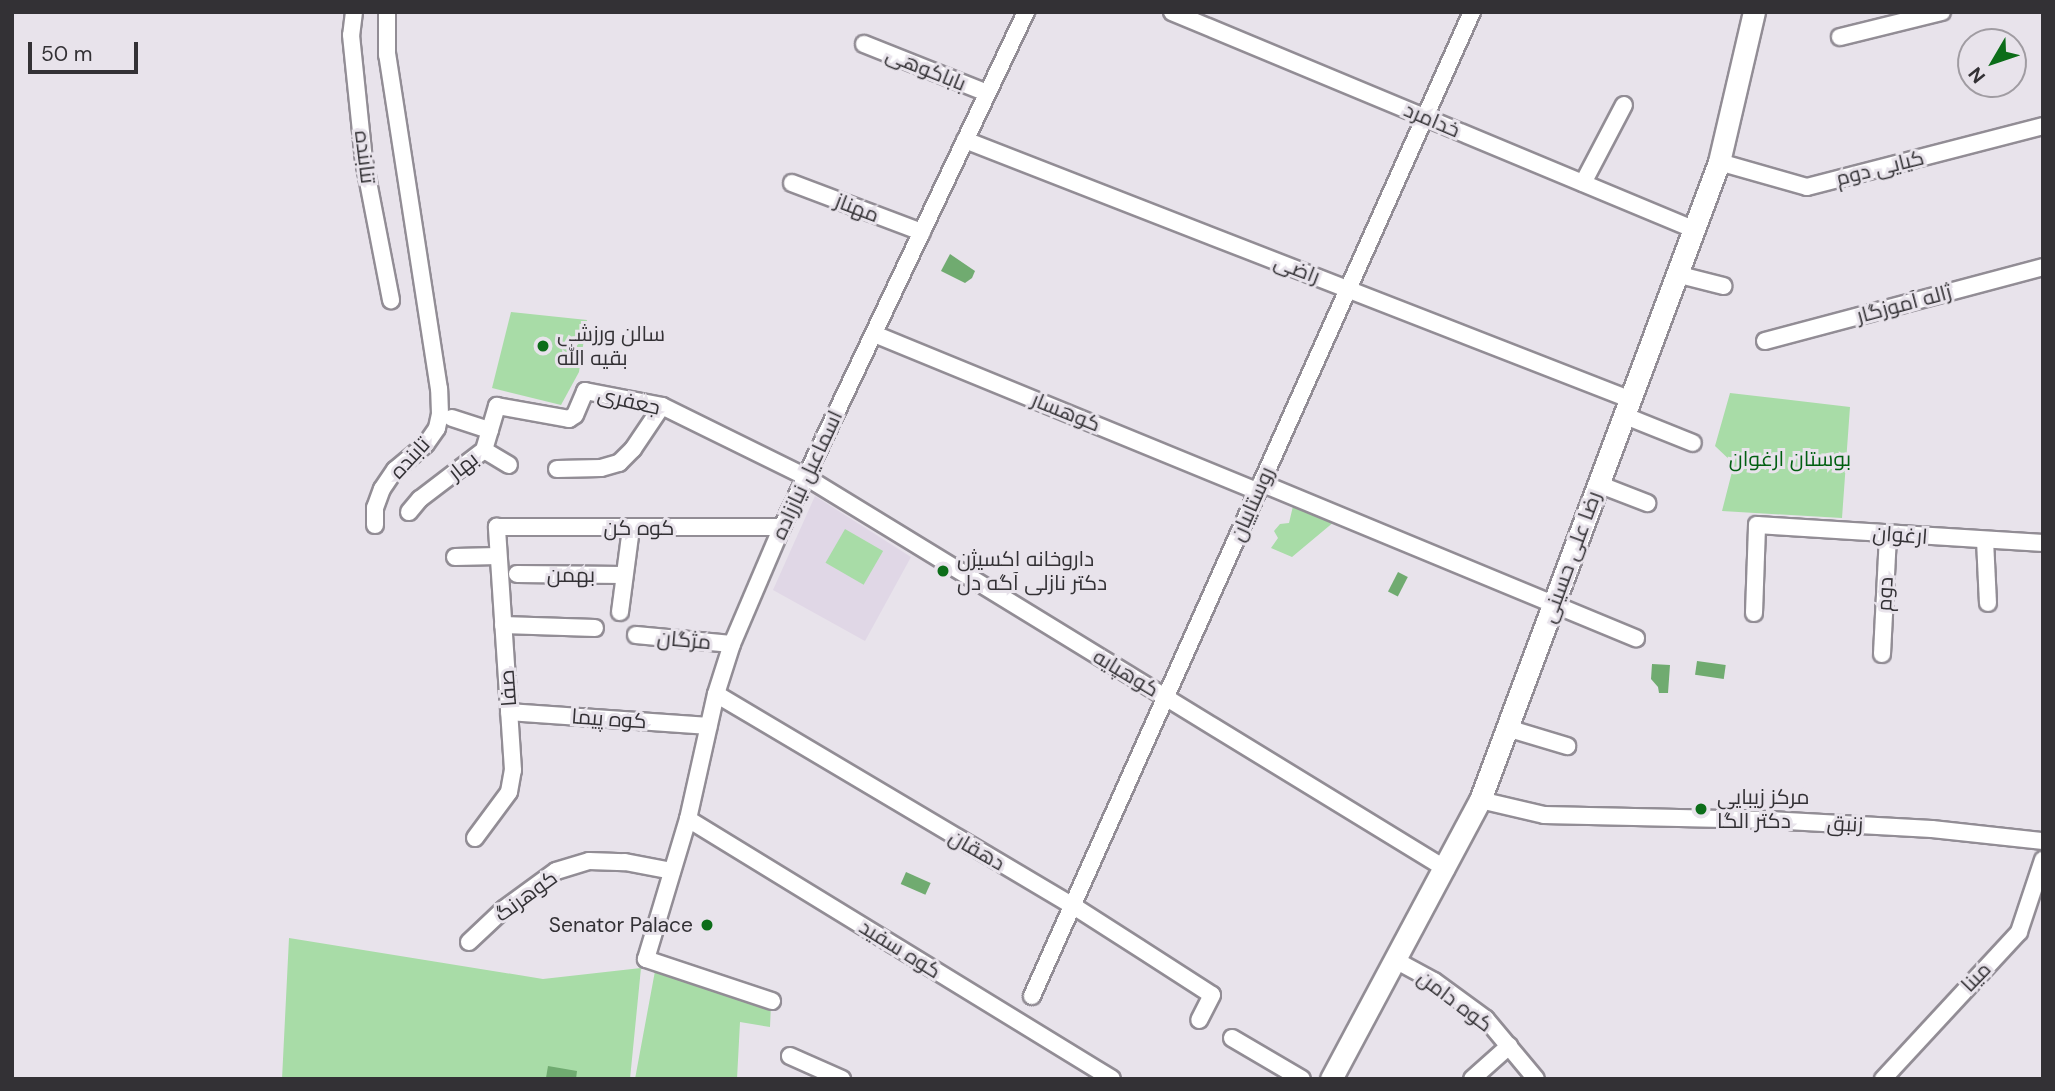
<!DOCTYPE html>
<meta charset="utf-8">
<style>
body{margin:0}
#map{position:relative;width:2055px;height:1091px;overflow:hidden;background:#e8e3eb;font-family:"DM Sans",Cairo,sans-serif}
div>[style]{position:absolute}
[style*='--x']{left:calc(var(--x)*1px);top:calc(var(--y)*1px);width:calc(var(--w)*1px);rotate:calc(var(--a)*1deg)}
.built>*{inset:0;background:#e0d7e6}
.green>*{inset:0;background:#a8dca7;transform-origin:0 0}
.water>*{inset:0;background:#70ab70;transform-origin:0 0}
.roads{filter:drop-shadow(2px 0 #928d95) drop-shadow(-2px 0 #928d95) drop-shadow(0 2px #928d95) drop-shadow(0 -2px #928d95)}
.minor>*{height:16px;margin:-8px;padding:0 8px;transform-origin:8px;border-radius:8px;background:#fff}
.tertiary>*{height:21px;margin:-10.5px;padding:0 10.5px;transform-origin:10.5px;border-radius:10.5px;background:#fff}
.dots>*{width:19px;height:19px;translate:-50% -50%;box-sizing:border-box;border:4px solid #e8e3eb;border-radius:50%}
span{translate:-50% -50%;white-space:nowrap;text-align:center;line-height:1.15;-webkit-text-stroke:6px #e8e3eb;paint-order:stroke}
.street-label{font-size:21px;color:#333135}
.poi-label{font-size:21px;color:#333135}
.left{translate:0 -50%;text-align:left}
.right{translate:-100% -50%;text-align:right}
.park-label{font-size:21px;color:#015f11}
.frame{position:absolute;inset:0;border:14px solid #333135;pointer-events:none}
.north{position:absolute;left:1957px;top:28px;width:70px;height:70px;box-sizing:border-box;background:#e8e3eb;border:2px solid #a09ca2;border-radius:50%;rotate:231deg;font-size:19px;font-weight:700;line-height:28px;text-align:center;color:#333135}
.north::after{content:'';display:block;margin:auto;width:24px;height:32px;background:#0c6d19;clip-path:polygon(50% 0,100% 100%,50% 72%,0 100%)}
.scale{position:absolute;left:28px;top:42px;width:110px;height:32px;box-sizing:border-box;border:4px solid #333135;border-top:0;padding-left:9px;font-size:21px;line-height:24px;white-space:nowrap;color:#333135;-webkit-text-stroke:5px #e8e3eb;paint-order:stroke}
</style>
<div id="map">
<div class="built">
<div style="clip-path:polygon(815px 496px,911px 557px,865px 641px,773px 590px)"></div>
</div>
<div class="green">
<div style="clip-path:polygon(511px 312px,587px 320px,579px 372px,561px 405px,492px 388px)"></div>
<div style="clip-path:polygon(1730px 393px,1850px 407px,1842px 518px,1722px 511px,1734px 464px,1715px 446px)"></div>
<div style="clip-path:polygon(1293px 506px,1341px 516px,1292px 557px,1271px 548px,1278px 538px,1274px 531px,1280px 524px,1289px 523px)"></div>
<div style="left:845px;top:529px;width:44px;height:39px;rotate:30deg"></div>
<div style="clip-path:polygon(289px 938px,543px 979px,641px 968px,630px 1079px,282px 1079px)"></div>
<div style="clip-path:polygon(655px 971px,771px 1004px,770px 1027px,740px 1022px,737px 1079px,635px 1079px)"></div>
</div>
<div class="water">
<div style="clip-path:polygon(950px 254px,975px 271px,972px 278px,965px 283px,941px 271px)"></div>
<div style="left:1398px;top:572px;width:11px;height:22px;rotate:27deg"></div>
<div style="left:1697px;top:661px;width:29px;height:14px;rotate:8deg"></div>
<div style="clip-path:polygon(1652px 664px,1670px 665px,1668px 693px,1659px 693px,1658px 687px,1651px 679px)"></div>
<div style="left:906px;top:872px;width:27px;height:13px;rotate:24deg"></div>
<div style="clip-path:polygon(548px 1066px,577px 1071px,576px 1079px,546px 1078px)"></div>
</div>
<div class="roads">
<div class="minor">
<div style="--x:354;--y:12;--w:23;--a:97"></div>
<div style="--x:351;--y:35;--w:127;--a:84.1"></div>
<div style="--x:364;--y:161;--w:142;--a:79"></div>
<div style="--x:1172;--y:12;--w:564;--a:22.61"></div>
<div style="--x:1840;--y:37;--w:105;--a:-13.8"></div>
<div style="--x:864;--y:44;--w:132;--a:21.7"></div>
<div style="--x:965;--y:140;--w:713;--a:21.31"></div>
<div style="--x:1719;--y:162;--w:91;--a:15.9"></div>
<div style="--x:1807;--y:187;--w:244;--a:-14.5"></div>
<div style="--x:792;--y:183;--w:139;--a:20.7"></div>
<div style="--x:1583;--y:183;--w:88;--a:-62.3"></div>
<div style="--x:1676;--y:274;--w:49;--a:14.3"></div>
<div style="--x:874;--y:334;--w:414;--a:22.3"></div>
<div style="--x:1765;--y:341;--w:288;--a:-14.9"></div>
<div style="--x:1623;--y:415;--w:75;--a:21.8"></div>
<div style="--x:452;--y:418;--w:40;--a:18"></div>
<div style="--x:484;--y:450;--w:29;--a:31"></div>
<div style="--x:557;--y:469;--w:44;--a:-1.3"></div>
<div style="--x:601;--y:468;--w:19;--a:-16"></div>
<div style="--x:619;--y:463;--w:20;--a:-45"></div>
<div style="--x:633;--y:449;--w:52;--a:-56"></div>
<div style="--x:1261;--y:483;--w:406;--a:22.5"></div>
<div style="--x:1598;--y:484;--w:53;--a:21.2"></div>
<div style="--x:409;--y:512;--w:17;--a:-50"></div>
<div style="--x:420;--y:499;--w:81;--a:-37.4"></div>
<div style="--x:484;--y:450;--w:46;--a:-73.5"></div>
<div style="--x:497;--y:406;--w:73;--a:10.2"></div>
<div style="--x:569;--y:419;--w:7;--a:-34"></div>
<div style="--x:575;--y:415;--w:26;--a:-67"></div>
<div style="--x:585;--y:391;--w:78;--a:11"></div>
<div style="--x:662;--y:406;--w:161;--a:26.2"></div>
<div style="--x:806;--y:477;--w:751;--a:31.49"></div>
<div style="--x:375;--y:525;--w:17;--a:-90"></div>
<div style="--x:375;--y:508;--w:20;--a:-70"></div>
<div style="--x:382;--y:489;--w:23;--a:-56"></div>
<div style="--x:395;--y:470;--w:40;--a:-40"></div>
<div style="--x:426;--y:444;--w:19;--a:-55"></div>
<div style="--x:437;--y:428;--w:14;--a:-78"></div>
<div style="--x:440;--y:414;--w:25;--a:-92"></div>
<div style="--x:439;--y:389;--w:338;--a:-98.8"></div>
<div style="--x:387;--y:55;--w:43;--a:-90"></div>
<div style="--x:1985;--y:540;--w:63;--a:87.3"></div>
<div style="--x:455;--y:557;--w:43;--a:-1.3"></div>
<div style="--x:517;--y:574;--w:107;--a:0.5"></div>
<div style="--x:620;--y:612;--w:85;--a:-82.5"></div>
<div style="--x:1754;--y:613;--w:88;--a:-88"></div>
<div style="--x:1757;--y:525;--w:287;--a:3.6"></div>
<div style="--x:503;--y:625;--w:92;--a:1.9"></div>
<div style="--x:636;--y:635;--w:96;--a:5.4"></div>
<div style="--x:1882;--y:654;--w:120;--a:-87.1"></div>
<div style="--x:716;--y:694;--w:414;--a:30.7"></div>
<div style="--x:1072;--y:905;--w:166;--a:32.7"></div>
<div style="--x:1212;--y:995;--w:28;--a:117"></div>
<div style="--x:509;--y:712;--w:200;--a:4"></div>
<div style="--x:1507;--y:728;--w:63;--a:16.7"></div>
<div style="--x:1480;--y:800;--w:66;--a:13.2"></div>
<div style="--x:1544;--y:815;--w:225;--a:1.3"></div>
<div style="--x:1769;--y:820;--w:163;--a:3.2"></div>
<div style="--x:1932;--y:829;--w:112;--a:6.2"></div>
<div style="--x:688;--y:819;--w:497;--a:31.5"></div>
<div style="--x:475;--y:838;--w:57;--a:-53.5"></div>
<div style="--x:509;--y:792;--w:22;--a:-80"></div>
<div style="--x:513;--y:770;--w:244;--a:-93.8"></div>
<div style="--x:497;--y:527;--w:285;--a:0"></div>
<div style="--x:469;--y:942;--w:48;--a:-43.3"></div>
<div style="--x:504;--y:909;--w:64;--a:-36.2"></div>
<div style="--x:556;--y:871;--w:34;--a:-17"></div>
<div style="--x:589;--y:861;--w:36;--a:2"></div>
<div style="--x:625;--y:862;--w:48;--a:10.8"></div>
<div style="--x:1397;--y:961;--w:42;--a:28.4"></div>
<div style="--x:1434;--y:981;--w:64;--a:36.2"></div>
<div style="--x:1486;--y:1019;--w:78;--a:50.2"></div>
<div style="--x:1032;--y:996;--w:1078;--a:-65.91"></div>
<div style="--x:772;--y:1001;--w:133;--a:-161.6"></div>
<div style="--x:646;--y:959;--w:146;--a:-73.3"></div>
<div style="--x:688;--y:819;--w:128;--a:-77.4"></div>
<div style="--x:716;--y:694;--w:52;--a:-72.3"></div>
<div style="--x:732;--y:644;--w:127;--a:-66.9"></div>
<div style="--x:782;--y:527;--w:570;--a:-64.65"></div>
<div style="--x:1232;--y:1038;--w:81;--a:30.4"></div>
<div style="--x:790;--y:1056;--w:57;--a:23.9"></div>
<div style="--x:1472;--y:1079;--w:50;--a:-41.7"></div>
<div style="--x:1883;--y:1079;--w:200;--a:-47.2"></div>
<div style="--x:2019;--y:932;--w:76;--a:-71.6"></div>
</div>
<div class="tertiary">
<div style="--x:1331;--y:1079;--w:316;--a:-61.9"></div>
<div style="--x:1480;--y:800;--w:681;--a:-69.46"></div>
<div style="--x:1719;--y:162;--w:154;--a:-76.9"></div>
</div>
</div>
<div class="dots">
<div style="left:543px;top:346px;background:#0c6d19"></div>
<div style="left:943px;top:571px;background:#0c6d19"></div>
<div style="left:1701px;top:809px;background:#0c6d19"></div>
<div style="left:707px;top:925px;background:#0c6d19"></div>
</div>
<div class="street-label">
<span style="left:926px;top:69px;rotate:22deg">باباکوهی</span>
<span style="left:1432px;top:120px;rotate:23deg">خدامرد</span>
<span style="left:365px;top:157px;rotate:83deg">تنابنده</span>
<span style="left:1880px;top:168px;rotate:-14deg">کیایی دوم</span>
<span style="left:857px;top:208px;rotate:21deg">مهناز</span>
<span style="left:1297px;top:269px;rotate:21deg">راضی</span>
<span style="left:1904px;top:304px;rotate:-15deg">ژاله آموزگار</span>
<span style="left:629px;top:401px;rotate:13deg">جعفری</span>
<span style="left:1066px;top:412px;rotate:22deg">کوهسار</span>
<span style="left:410px;top:458px;rotate:-47deg">تابنده</span>
<span style="left:463px;top:466px;rotate:-38deg">بهار</span>
<span style="left:807px;top:475px;rotate:-65deg">اسماعیل نیاززاده</span>
<span style="left:1252px;top:504px;rotate:-66deg">روستاییان</span>
<span style="left:639px;top:528px">کوه کن</span>
<span style="left:1900px;top:535px;rotate:4deg">ارغوان</span>
<span style="left:1571px;top:557px;rotate:-70deg">رضا علی حسینی</span>
<span style="left:571px;top:575px">بهمن</span>
<span style="left:1885px;top:594px;rotate:-87deg">دوم</span>
<span style="left:684px;top:640px;rotate:5deg">مژگان</span>
<span style="left:1126px;top:673px;rotate:31deg">کوهپایه</span>
<span style="left:508px;top:688px;rotate:-94deg">صفا</span>
<span style="left:609px;top:719px;rotate:4deg">کوه پیما</span>
<span style="left:1845px;top:824px;rotate:3deg">زنبق</span>
<span style="left:977px;top:850px;rotate:30deg">دهقان</span>
<span style="left:526px;top:896px;rotate:-36deg">کوهرنگ</span>
<span style="left:900px;top:949px;rotate:32deg">کوه سفید</span>
<span style="left:1976px;top:977px;rotate:-46deg">مینا</span>
<span style="left:1455px;top:1001px;rotate:37deg">کوه دامن</span>
</div>
<div class="poi-label">
<span class="left" style="left:557px;top:346px">سالن ورزشی<br>بقیه الله</span>
<span class="left" style="left:957px;top:571px">داروخانه اکسیژن<br>دکتر نازلی آگه دل</span>
<span class="left" style="left:1717px;top:809px">مرکز زیبایی<br>دکتر الگا</span>
<span class="right" style="left:693px;top:925px">Senator Palace</span>
</div>
<div class="park-label">
<span style="left:1790px;top:459px">بوستان ارغوان</span>
</div>
<div class="frame"></div>
<div class="north">N</div>
<div class="scale">50 m</div>
</div>
